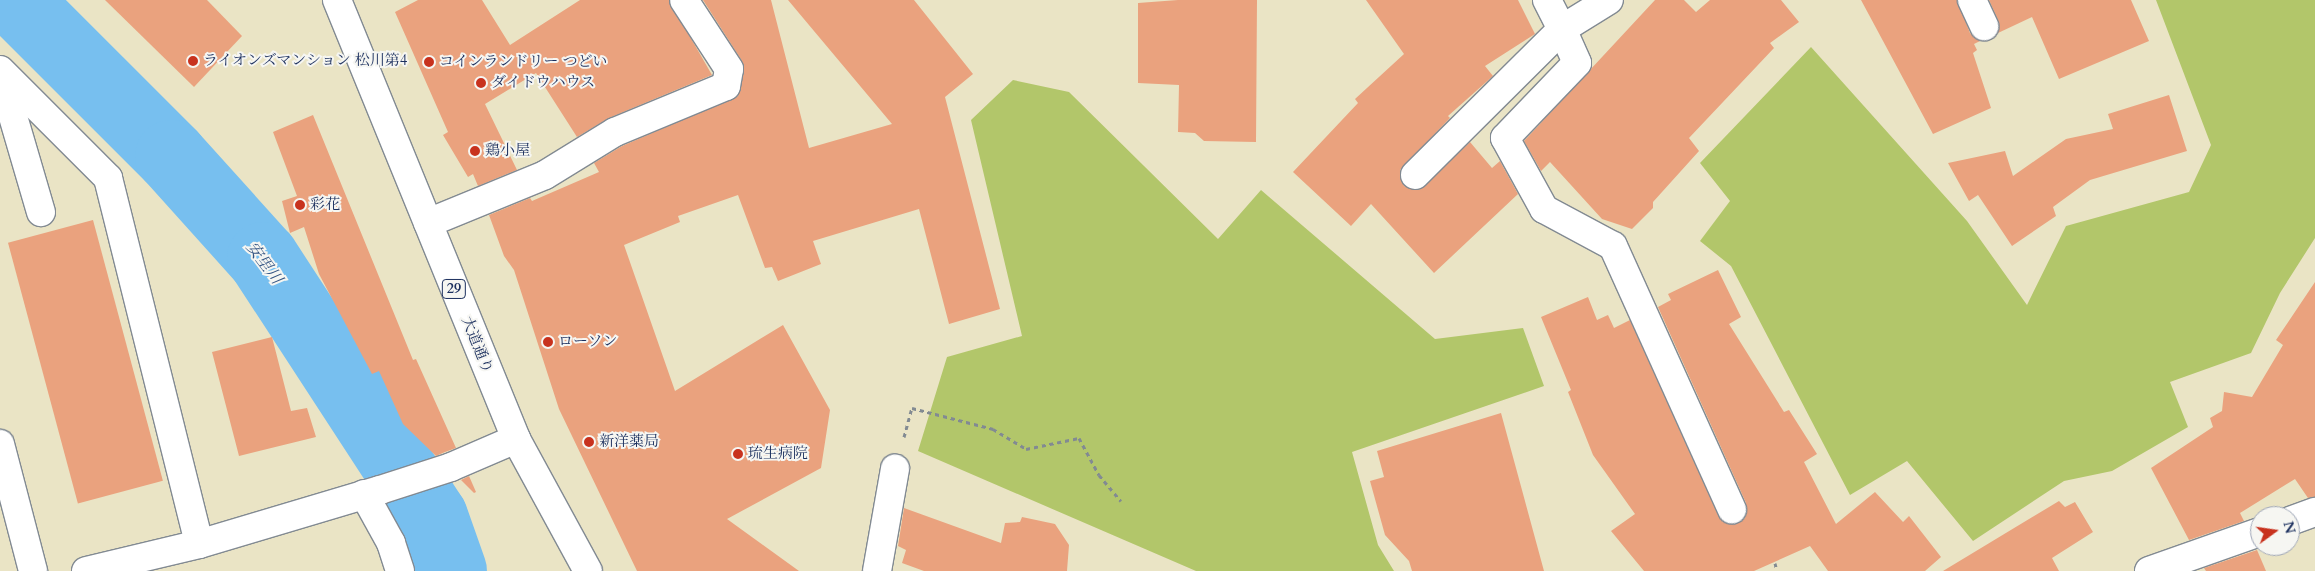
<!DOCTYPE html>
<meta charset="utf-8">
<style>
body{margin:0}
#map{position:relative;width:2315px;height:571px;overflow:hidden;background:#eae4c5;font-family:Cardo,"Noto Serif JP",serif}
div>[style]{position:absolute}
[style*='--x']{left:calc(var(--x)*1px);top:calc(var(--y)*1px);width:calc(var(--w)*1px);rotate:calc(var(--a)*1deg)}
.green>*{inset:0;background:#b2c66a}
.river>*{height:72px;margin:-36px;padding:0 36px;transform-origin:36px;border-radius:36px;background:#77bfef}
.building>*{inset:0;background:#eaa27e;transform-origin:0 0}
.path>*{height:3px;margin-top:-1.5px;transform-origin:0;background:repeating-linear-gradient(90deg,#828a92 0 4px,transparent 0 8px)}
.roads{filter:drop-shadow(1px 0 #828a92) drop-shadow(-1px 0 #828a92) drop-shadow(0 1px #828a92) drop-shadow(0 -1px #828a92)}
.minor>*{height:28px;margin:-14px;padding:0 14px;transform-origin:14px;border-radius:14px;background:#fff}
.primary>*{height:28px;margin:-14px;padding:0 14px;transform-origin:14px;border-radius:14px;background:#fff}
.dots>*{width:14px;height:14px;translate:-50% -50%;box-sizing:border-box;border:2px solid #f6f6f2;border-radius:50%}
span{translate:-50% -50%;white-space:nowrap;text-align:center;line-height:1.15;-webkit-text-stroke:4px #f6f6f2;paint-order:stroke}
.shield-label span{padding:1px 4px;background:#f6f6f2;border:1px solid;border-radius:4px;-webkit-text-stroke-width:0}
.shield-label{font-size:14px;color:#1b2f5e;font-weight:700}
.poi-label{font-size:15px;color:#1b2f5e}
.left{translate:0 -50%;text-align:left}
.street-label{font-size:15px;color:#1b2f5e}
.water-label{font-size:16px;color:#325382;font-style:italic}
.north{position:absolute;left:2250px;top:506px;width:50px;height:50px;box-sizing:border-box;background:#f6f6f2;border:1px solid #9ea6b7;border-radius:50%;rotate:76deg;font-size:14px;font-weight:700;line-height:20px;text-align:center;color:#1b2f5e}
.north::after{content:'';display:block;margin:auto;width:18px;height:22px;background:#c8321e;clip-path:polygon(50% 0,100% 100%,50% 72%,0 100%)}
</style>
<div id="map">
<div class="green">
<div style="clip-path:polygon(2156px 0,2315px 0,2315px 238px,2280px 293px,2251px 353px,2170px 382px,2188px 427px,2112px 471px,2064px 481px,1973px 541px,1907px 461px,1850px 495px,1731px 266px,1700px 241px,1730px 201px,1700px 163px,1811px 47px,1967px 221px,2027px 305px,2066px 226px,2189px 192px,2211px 145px)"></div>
<div style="clip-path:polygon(1013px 80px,1069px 92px,1218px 239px,1261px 190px,1435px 339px,1523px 328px,1544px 386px,1352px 452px,1378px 545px,1394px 571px,1196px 571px,918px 451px,947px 357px,1022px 336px,971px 120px)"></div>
</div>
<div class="river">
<div style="--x:15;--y:0;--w:221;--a:45"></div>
<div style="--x:171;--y:156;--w:137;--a:48"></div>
<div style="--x:263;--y:258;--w:309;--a:56.9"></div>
<div style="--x:432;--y:517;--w:57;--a:70.6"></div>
</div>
<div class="building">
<div style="clip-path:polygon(105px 0,207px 0,242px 36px,194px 87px)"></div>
<div style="clip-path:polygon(418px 0,482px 0,510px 45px,580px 0,669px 0,712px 75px,609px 118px,577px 137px,536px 73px,485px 104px,517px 170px,478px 186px,473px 174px,468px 177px,443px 135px,448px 132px,395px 12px)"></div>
<div style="clip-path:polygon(703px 0,771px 0,809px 148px,892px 124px,788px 0,914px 0,973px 74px,945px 97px,1000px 309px,949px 324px,919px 209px,813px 241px,821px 264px,778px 281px,772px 267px,765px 268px,738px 195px,678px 216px,680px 222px,624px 245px,675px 391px,783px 325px,830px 410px,821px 468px,727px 519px,799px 571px,637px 571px,559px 409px,514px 270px,504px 256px,489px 215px,530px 198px,532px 201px,599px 172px,594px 163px,622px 146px,738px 96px,744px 72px,742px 61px)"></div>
<div style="clip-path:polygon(1178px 0,1257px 0,1256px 142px,1204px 141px,1195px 133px,1178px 132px,1179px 85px,1138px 83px,1138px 3px)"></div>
<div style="clip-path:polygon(1366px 0,1518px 0,1535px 34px,1485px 66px,1493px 76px,1448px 116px,1450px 118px,1400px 170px,1404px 186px,1419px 190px,1470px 142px,1492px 168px,1500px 161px,1518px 194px,1434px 273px,1371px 204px,1351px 226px,1293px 172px,1358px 103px,1355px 99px,1404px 54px)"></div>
<div style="clip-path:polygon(1655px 0,1684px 0,1696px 12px,1710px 0,1781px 0,1799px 22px,1770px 43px,1774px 48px,1689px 138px,1699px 151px,1653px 202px,1653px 208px,1632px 229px,1602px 219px,1550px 162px,1541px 171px,1524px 141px)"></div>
<div style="clip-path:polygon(1861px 0,1957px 0,1970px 33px,1980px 41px,1974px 44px,1977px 50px,1973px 53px,1991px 108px,1933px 134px)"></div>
<div style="clip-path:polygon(1989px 0,2131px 0,2149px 41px,2059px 79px,2032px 17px,1998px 33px,1998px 20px)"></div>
<div style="clip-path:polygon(2169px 95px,2187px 151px,2090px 180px,2053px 207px,2056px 216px,2012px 246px,1978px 195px,1969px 201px,1948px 163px,2005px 151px,2013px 176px,2066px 139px,2113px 129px,2108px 114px)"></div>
<div style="clip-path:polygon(313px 115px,413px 360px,416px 359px,456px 448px,445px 452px,436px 456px,403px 424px,379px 371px,372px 374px,319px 274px,304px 227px,290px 233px,282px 201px,297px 196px,273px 132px)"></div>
<div style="left:93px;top:220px;width:270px;height:88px;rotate:75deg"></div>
<div style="clip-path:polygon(1718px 270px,1741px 317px,1729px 324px,1784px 412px,1789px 410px,1817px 454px,1804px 462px,1836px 524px,1875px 492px,1903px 522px,1909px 516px,1941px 557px,1925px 571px,1828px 571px,1810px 546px,1754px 571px,1644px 571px,1611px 531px,1635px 514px,1593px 455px,1568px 392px,1571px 390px,1541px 317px,1588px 297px,1597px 320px,1608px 315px,1614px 328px,1630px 320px,1718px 515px,1723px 522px,1738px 523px,1745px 518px,1746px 503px,1658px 307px,1671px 300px,1668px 294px)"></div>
<div style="clip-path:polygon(2315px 282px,2315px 497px,2308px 498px,2295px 479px,2240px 513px,2244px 521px,2189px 540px,2151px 468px,2213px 427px,2210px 418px,2222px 411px,2224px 392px,2252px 397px,2283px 345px,2276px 340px)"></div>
<div style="clip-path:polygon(272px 337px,291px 411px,307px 408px,316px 437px,239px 456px,212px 352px)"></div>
<div style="clip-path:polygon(1501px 413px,1544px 571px,1412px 571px,1409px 561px,1385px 535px,1370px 481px,1384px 477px,1377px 451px)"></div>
<div style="clip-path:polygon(469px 476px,476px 492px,474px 493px,461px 480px)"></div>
<div style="clip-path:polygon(2059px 501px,2065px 507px,2075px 502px,2093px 532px,2052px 558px,2059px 571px,1943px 571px)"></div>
<div style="clip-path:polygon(904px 508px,1001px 543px,1005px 523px,1020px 522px,1022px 517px,1055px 524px,1069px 545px,1067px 571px,924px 571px,902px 563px,906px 550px,898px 546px)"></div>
<div style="clip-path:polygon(2257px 550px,2266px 571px,2206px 571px,2204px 568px)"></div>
</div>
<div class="path">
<div style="--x:904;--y:437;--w:30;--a:-75"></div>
<div style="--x:912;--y:408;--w:84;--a:14.5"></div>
<div style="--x:993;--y:429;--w:39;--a:31"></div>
<div style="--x:1026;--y:449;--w:54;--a:-11.7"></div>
<div style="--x:1079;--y:438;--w:42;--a:61.6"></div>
<div style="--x:1099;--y:475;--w:34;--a:50"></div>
<div style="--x:1775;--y:563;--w:8;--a:76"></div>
</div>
<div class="roads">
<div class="minor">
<div style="--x:1547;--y:0;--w:33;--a:63"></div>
<div style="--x:1562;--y:29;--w:55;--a:-31.7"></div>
<div style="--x:1972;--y:0;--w:29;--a:65"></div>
<div style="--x:0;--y:70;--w:153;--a:45"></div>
<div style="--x:108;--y:178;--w:377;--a:76"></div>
<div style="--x:0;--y:72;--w:146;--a:73.7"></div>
<div style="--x:1415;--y:175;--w:207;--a:-44.8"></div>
<div style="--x:1562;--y:29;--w:37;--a:66"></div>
<div style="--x:1577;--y:63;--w:104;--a:133.8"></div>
<div style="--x:1505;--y:138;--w:81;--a:61.2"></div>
<div style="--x:1544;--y:209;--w:78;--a:28.2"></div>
<div style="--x:1613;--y:246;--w:289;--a:65.7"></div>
<div style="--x:428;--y:223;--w:126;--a:-22.3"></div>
<div style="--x:545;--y:175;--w:82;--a:-31.6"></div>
<div style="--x:615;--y:132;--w:120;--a:-22.5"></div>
<div style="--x:726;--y:86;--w:17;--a:-80"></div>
<div style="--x:729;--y:69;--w:82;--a:-123.1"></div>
<div style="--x:0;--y:444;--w:131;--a:75.4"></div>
<div style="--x:364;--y:494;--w:56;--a:61.1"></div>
<div style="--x:391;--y:543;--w:29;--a:72"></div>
<div style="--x:2290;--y:521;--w:27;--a:-20"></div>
<div style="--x:86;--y:571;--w:116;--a:-13.4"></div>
<div style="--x:199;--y:544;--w:189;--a:-16.6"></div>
<div style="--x:380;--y:490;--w:75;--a:-17.9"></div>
<div style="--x:451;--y:467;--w:71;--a:-23.3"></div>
<div style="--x:877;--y:571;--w:104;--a:-80"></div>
<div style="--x:2149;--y:571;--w:118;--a:-19.4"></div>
</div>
<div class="primary">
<div style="--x:337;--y:0;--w:474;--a:67.8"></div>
<div style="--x:516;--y:439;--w:150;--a:61.4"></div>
</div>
</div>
<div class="dots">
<div style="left:193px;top:61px;background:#c8321e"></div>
<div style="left:429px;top:62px;background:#c8321e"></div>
<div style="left:481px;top:83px;background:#c8321e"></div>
<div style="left:475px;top:151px;background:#c8321e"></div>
<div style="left:300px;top:205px;background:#c8321e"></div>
<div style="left:548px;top:342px;background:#c8321e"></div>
<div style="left:589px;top:442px;background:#c8321e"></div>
<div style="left:738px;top:454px;background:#c8321e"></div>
</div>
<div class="shield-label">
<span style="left:454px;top:289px">29</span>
</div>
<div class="poi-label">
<span class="left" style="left:203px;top:61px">ライオンズマンション 松川第4</span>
<span class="left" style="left:439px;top:62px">コインランドリー つどい</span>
<span class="left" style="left:491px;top:83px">ダイドウハウス</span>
<span class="left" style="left:485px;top:151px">鶏小屋</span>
<span class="left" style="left:310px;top:205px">彩花</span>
<span class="left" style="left:558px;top:342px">ローソン</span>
<span class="left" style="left:599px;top:442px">新洋薬局</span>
<span class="left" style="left:748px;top:454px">琉生病院</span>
</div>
<div class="street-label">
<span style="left:477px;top:345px;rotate:68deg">大道通り</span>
</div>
<div class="water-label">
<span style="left:264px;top:263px;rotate:53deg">安里川</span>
</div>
<div class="north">N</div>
</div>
